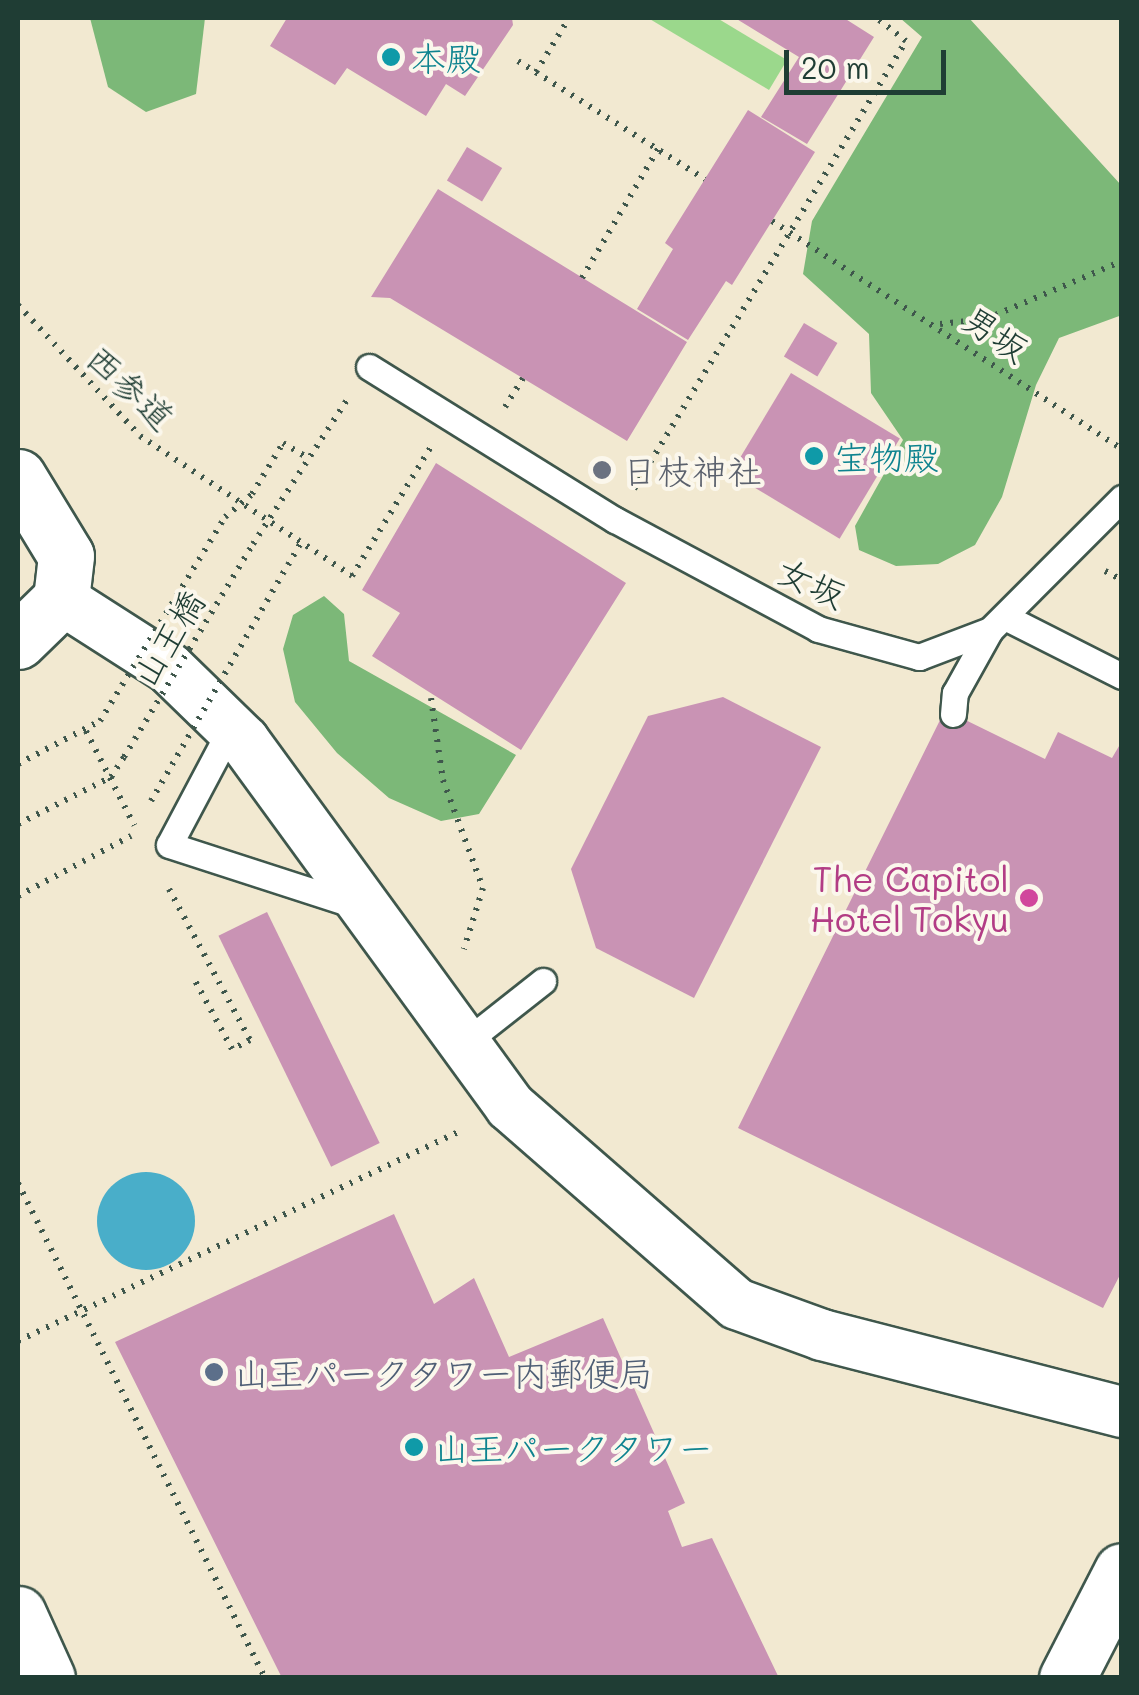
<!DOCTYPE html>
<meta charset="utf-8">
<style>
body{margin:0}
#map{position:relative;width:1139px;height:1695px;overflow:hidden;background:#f2e9d1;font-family:Mali,"Klee One",sans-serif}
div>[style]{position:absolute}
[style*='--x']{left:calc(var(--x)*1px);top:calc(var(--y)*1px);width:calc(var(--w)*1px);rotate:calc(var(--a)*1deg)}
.green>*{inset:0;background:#9bd88c}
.forest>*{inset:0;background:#7cb878}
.water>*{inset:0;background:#49aec9}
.round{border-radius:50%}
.building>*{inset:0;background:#c993b4;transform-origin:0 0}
.path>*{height:6px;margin-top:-3px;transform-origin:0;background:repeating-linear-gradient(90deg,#3f574c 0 2.5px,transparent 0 10.5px)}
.roads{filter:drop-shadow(2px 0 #3f574c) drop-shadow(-2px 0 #3f574c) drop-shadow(0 2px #3f574c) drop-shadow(0 -2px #3f574c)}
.lane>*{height:25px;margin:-12.5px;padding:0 12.5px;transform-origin:12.5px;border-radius:12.5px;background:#fff}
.street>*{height:50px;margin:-25px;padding:0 25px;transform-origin:25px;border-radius:25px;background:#fff}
.secondary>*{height:55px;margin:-27.5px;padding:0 27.5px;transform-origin:27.5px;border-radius:27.5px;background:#fff}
.path-bridge>*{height:6px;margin-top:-3px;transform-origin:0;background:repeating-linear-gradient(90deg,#3f574c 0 2.5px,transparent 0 10.5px)}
.dots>*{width:28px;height:28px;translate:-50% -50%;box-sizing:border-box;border:5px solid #fbf7ec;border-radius:50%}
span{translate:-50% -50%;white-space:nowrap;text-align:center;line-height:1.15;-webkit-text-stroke:8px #fbf7ec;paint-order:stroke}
.culture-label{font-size:35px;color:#0d838f}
.left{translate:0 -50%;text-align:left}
.street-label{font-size:35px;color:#1f3d34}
.worship-label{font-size:35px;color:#5b616d}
.hotel-label{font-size:35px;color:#b23c85}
.right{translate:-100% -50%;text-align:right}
.service-label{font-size:35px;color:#4e5e75}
.frame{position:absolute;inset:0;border:20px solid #1f3d34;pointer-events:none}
.scale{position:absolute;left:784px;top:50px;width:162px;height:45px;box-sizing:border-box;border:5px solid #1f3d34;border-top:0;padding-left:12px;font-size:30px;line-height:35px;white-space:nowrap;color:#1f3d34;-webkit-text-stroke:8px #fbf7ec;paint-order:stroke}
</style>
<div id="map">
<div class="green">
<div style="clip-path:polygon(648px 18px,717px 18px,787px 60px,769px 90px)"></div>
</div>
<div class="forest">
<div style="clip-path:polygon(90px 18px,205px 18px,196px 94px,146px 112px,108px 87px)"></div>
<div style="clip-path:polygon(900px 18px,969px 18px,1121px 185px,1122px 315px,1059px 338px,1036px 385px,1002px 497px,975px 545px,938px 564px,896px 566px,859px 550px,855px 526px,903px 440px,871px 393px,869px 334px,803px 274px,812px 221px,922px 37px)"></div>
<div style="clip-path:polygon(324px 596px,344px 614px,349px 661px,516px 755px,479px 814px,441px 821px,389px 798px,337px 753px,295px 702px,283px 649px,293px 615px)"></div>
</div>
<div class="water">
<div class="round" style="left:97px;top:1172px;width:98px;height:98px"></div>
</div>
<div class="building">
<div style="clip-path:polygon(287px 18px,512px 18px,513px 25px,465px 96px,446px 84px,426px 116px,347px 68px,335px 85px,270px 46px)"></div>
<div style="clip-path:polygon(735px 18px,844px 18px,874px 37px,807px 144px,761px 117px,799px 57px)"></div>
<div style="clip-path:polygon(748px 110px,815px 152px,732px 285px,726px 281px,688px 340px,637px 309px,673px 249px,665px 243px)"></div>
<div style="left:467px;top:147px;width:41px;height:39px;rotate:31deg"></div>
<div style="clip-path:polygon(438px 189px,687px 342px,627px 441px,390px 298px,371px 297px)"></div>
<div style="left:804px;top:323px;width:39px;height:39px;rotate:31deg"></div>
<div style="left:791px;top:373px;width:127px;height:117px;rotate:31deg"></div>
<div style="clip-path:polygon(436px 463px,626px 583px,521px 750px,372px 656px,400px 613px,362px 590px)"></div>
<div style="clip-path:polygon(723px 697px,821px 747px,694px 998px,596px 948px,571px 869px,648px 716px)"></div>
<div style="clip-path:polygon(945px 710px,1045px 759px,1058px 732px,1112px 758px,1122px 741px,1122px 1271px,1103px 1308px,738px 1128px)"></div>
<div style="left:267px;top:912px;width:257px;height:54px;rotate:64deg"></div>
<div style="clip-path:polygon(394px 1214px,434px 1304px,474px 1278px,509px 1357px,603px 1318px,685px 1503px,668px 1511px,682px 1547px,712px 1538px,779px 1678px,282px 1678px,115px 1342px)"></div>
</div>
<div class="path">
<div style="--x:518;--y:61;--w:221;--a:32.3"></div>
<div style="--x:536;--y:72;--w:63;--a:-58.6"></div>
<div style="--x:772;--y:221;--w:418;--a:33.1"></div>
<div style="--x:582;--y:278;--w:150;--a:-59.5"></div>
<div style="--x:18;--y:305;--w:179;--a:47"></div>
<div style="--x:140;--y:436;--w:254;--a:33.4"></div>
<div style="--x:352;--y:576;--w:150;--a:-58.6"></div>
<div style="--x:940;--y:324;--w:46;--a:-6.2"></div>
<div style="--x:986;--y:319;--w:148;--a:-23.1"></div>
<div style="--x:505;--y:407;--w:34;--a:-58"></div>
<div style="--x:634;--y:489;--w:524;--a:-58.74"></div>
<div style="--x:906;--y:41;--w:37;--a:-142"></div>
<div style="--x:225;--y:517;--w:35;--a:-40"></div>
<div style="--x:252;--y:494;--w:60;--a:-58.7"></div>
<div style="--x:283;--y:443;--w:29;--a:31"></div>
<div style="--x:253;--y:544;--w:176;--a:-56.9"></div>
<div style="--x:288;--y:565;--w:24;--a:-60"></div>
<div style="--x:1105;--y:571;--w:19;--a:28"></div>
<div style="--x:431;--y:698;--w:83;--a:81.7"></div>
<div style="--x:443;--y:780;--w:115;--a:69.7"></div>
<div style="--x:483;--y:888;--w:64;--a:107.3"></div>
<div style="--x:86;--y:731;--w:106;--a:62.9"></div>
<div style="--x:18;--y:764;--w:93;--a:-27.7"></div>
<div style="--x:18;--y:824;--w:104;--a:-26.8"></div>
<div style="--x:111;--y:777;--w:24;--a:-57"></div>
<div style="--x:169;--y:889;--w:171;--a:61.8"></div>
<div style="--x:250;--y:1040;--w:20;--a:153"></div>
<div style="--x:232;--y:1049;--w:82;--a:-118.4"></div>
<div style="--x:18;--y:896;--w:128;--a:-28"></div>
<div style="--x:18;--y:1183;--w:553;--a:63.48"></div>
<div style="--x:18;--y:1341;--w:492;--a:-25.4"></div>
</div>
<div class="roads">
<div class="lane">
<div style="--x:369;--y:367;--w:290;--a:31.9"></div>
<div style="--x:615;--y:520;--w:230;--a:28.2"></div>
<div style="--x:818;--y:629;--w:105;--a:15.5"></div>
<div style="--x:919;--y:657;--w:76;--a:-20.8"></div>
<div style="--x:1005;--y:617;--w:131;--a:26.8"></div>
<div style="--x:953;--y:714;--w:21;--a:-85"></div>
<div style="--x:955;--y:693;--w:72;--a:-60.9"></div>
<div style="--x:990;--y:630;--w:187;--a:-45"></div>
<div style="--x:231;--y:728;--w:132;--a:117.9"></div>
<div style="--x:169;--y:845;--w:195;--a:17.9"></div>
<div style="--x:463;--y:1044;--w:102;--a:-38.2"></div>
</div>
<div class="street">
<div style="--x:61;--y:599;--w:128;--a:32.6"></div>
<div style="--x:169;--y:668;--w:105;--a:44.2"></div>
<div style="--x:244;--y:741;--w:452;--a:53.9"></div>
<div style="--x:510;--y:1106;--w:301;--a:41.1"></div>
<div style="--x:737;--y:1304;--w:90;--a:20"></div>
<div style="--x:822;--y:1335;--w:310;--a:14.4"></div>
</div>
<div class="secondary">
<div style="--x:18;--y:477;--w:92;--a:58.7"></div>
<div style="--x:66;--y:556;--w:43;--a:96.6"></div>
<div style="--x:61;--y:599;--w:60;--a:135.7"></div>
<div style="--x:18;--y:1614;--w:70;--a:65.6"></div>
<div style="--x:1067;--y:1678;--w:120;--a:-62.8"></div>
</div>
</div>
<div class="path-bridge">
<div style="--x:100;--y:721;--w:239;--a:-58.5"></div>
<div style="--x:124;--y:757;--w:249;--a:-58.8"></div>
<div style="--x:151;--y:801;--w:273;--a:-59.9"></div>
</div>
<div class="dots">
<div style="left:391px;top:57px;background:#0f9aa8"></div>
<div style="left:814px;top:456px;background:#0f9aa8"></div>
<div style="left:602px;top:470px;background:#6b7280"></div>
<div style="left:1029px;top:898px;background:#d1479c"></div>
<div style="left:214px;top:1372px;background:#5c6f8a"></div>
<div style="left:414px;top:1447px;background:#0f9aa8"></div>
</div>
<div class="culture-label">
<span class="left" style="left:411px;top:57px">本殿</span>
<span class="left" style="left:834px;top:456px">宝物殿</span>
<span class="left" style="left:434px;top:1447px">山王パークタワー</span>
</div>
<div class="street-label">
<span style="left:996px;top:333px;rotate:34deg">男坂</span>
<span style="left:131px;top:387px;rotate:43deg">西参道</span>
<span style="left:812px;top:582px;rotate:25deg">女坂</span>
<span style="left:167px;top:638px;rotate:-59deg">山王橋</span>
</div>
<div class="worship-label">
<span class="left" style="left:622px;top:470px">日枝神社</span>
</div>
<div class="hotel-label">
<span class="right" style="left:1009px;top:898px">The Capitol<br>Hotel Tokyu</span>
</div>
<div class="service-label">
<span class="left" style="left:234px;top:1372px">山王パークタワー内郵便局</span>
</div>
<div class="frame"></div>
<div class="scale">20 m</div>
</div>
